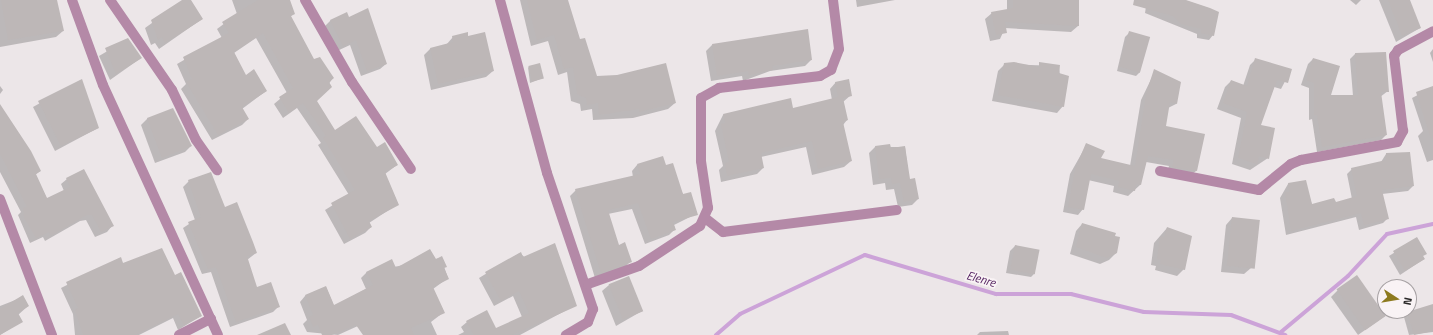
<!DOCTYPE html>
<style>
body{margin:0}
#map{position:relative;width:1433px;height:335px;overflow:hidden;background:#ece6e8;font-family:"Titillium Web",sans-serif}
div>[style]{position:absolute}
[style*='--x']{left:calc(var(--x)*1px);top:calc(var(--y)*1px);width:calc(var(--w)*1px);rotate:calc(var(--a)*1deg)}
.shadow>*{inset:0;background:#0003}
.stream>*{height:4px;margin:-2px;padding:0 2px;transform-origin:2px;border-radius:2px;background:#cca3d8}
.building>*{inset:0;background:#bdb7b7;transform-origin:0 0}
.street>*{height:10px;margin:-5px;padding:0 5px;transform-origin:5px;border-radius:5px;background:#b489a7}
span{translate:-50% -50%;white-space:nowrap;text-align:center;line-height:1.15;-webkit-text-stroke:3.5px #f9f3f5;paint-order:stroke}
.water-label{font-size:12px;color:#532160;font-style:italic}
.north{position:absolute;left:1377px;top:279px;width:40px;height:40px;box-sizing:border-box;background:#f9f3f5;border:1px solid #a6a1a3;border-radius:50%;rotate:102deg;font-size:11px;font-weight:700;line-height:16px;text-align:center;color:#292727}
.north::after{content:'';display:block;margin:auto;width:14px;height:18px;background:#8d7a1f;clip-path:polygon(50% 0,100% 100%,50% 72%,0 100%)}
</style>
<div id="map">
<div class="shadow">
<div style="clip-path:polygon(0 0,56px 0,63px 31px,56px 37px,0 47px)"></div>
<div style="clip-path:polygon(184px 0,190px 0,202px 19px,159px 49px,155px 43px,151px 45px,145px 28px)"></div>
<div style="clip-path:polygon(232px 0,289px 0,294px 13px,290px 17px,314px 61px,333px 78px,316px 102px,335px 132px,377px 148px,397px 165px,385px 174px,398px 204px,369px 223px,371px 227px,365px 233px,344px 244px,325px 210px,349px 195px,318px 145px,321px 143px,297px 108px,283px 118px,274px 104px,287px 93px,256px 38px,234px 53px,245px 76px,266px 91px,242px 109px,248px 119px,242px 125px,212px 140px,181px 89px,186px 84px,177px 64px,222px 38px,217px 29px,237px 14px)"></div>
<div style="clip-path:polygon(520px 0,567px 0,579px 41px,596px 77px,675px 103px,668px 109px,633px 118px,593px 120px,592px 109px,581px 111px,580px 104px,571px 101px,567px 72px,558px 75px,548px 41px,531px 46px)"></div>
<div style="clip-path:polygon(856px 0,895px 0,857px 7px)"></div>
<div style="clip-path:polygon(1007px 0,1078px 0,1078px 26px,1071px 32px,1005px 28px,1000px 39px,990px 41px,985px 19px,992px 13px,1007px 10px)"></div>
<div style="clip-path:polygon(1147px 0,1185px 0,1213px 35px,1209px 40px,1197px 38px,1197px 34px,1145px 13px)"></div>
<div style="clip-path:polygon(1350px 0,1361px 0,1356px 5px)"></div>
<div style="clip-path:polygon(1379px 0,1409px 0,1420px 28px,1396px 42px)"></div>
<div style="clip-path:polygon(349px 18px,386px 64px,380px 69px,361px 76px,350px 45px,337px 51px,325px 26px,331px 20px)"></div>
<div style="clip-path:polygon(1130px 32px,1140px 72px,1136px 76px,1117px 71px,1125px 37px)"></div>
<div style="clip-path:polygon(453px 37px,467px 37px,493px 71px,486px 77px,431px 90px,424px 55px,430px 49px,446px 45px)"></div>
<div style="clip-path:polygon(128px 39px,141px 58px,110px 80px,99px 56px)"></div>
<div style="clip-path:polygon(712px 45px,811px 60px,805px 66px,770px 71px,743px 81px,742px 76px,711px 81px,706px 51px)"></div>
<div style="clip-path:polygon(1433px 49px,1433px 62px,1430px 53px)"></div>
<div style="clip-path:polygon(1385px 53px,1388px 91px,1380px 97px,1386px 135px,1381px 140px,1317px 152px,1312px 119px,1309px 120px,1309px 88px,1301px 85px,1308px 64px,1313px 59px,1330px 96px,1353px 96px,1350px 59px,1355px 54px)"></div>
<div style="clip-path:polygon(1256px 59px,1291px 70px,1281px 89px,1274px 87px,1260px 125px,1268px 158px,1250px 170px,1232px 164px,1241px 118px,1217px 109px,1225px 87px,1231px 81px,1243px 86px,1250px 65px)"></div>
<div style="clip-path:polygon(1005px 64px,1059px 66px,1063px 106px,1057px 113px,992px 101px,998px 71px)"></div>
<div style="clip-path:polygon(528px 67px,543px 78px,530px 83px)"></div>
<div style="clip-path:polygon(1155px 71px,1180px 82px,1176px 104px,1168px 108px,1165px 127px,1204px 135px,1196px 171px,1190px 176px,1167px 172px,1169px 166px,1146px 162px,1140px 185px,1128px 196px,1113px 192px,1114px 186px,1088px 180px,1083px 209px,1078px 215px,1063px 212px,1070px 174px,1087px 144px,1100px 159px,1130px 166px,1141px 100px)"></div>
<div style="clip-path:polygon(81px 80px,98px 128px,55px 151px,33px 107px)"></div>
<div style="clip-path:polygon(836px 82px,851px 95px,843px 102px,847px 120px,843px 125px,851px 161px,844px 167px,812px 175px,806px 147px,761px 157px,763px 168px,757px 174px,721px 182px,719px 170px,723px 166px,715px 131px,723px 115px,793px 110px,832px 100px,830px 89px)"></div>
<div style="clip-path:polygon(0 86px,3px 90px,0 94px)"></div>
<div style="clip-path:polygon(1433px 87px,1433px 160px,1427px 162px,1418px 136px,1423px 131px,1412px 98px)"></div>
<div style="clip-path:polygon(0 106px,40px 171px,35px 175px,47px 199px,64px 191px,61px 184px,67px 179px,112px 226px,107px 232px,95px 237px,86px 220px,80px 221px,45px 241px,43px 237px,30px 243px,18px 215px,21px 212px,0 172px)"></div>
<div style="clip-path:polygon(148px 118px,191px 146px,185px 152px,155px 163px,141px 125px)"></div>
<div style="clip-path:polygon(875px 147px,905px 147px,909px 180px,918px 199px,912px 205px,898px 207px,894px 189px,886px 190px,885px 183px,873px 185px,869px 153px)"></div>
<div style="clip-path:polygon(1409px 153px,1413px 186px,1408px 191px,1382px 194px,1388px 218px,1383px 223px,1359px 230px,1356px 217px,1286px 235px,1280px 198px,1288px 184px,1305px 181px,1312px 205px,1335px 203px,1352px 199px,1347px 174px,1352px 169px,1381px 162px,1386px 154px)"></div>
<div style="clip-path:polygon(637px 165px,665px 166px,696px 214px,674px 225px,675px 229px,669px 235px,645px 244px,632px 209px,608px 214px,618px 246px,631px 261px,625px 267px,595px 278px,570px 196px,576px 190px,633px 177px,632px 171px)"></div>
<div style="clip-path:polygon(189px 181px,225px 208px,256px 253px,247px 260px,256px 288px,279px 306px,273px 312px,230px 327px,211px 272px,202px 274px,183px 228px,195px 220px,183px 187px)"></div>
<div style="clip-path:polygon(1232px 218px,1259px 221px,1251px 268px,1244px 274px,1221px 272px,1226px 225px)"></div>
<div style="clip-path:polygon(1082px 224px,1114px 237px,1116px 253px,1109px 260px,1100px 264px,1070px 254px,1076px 231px)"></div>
<div style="clip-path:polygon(1167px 228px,1190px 237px,1184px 269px,1177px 276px,1155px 270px,1156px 266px,1151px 265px,1154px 243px)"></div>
<div style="clip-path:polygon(1417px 238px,1424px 259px,1400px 275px,1389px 256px)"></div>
<div style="clip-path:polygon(1015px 246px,1035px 273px,1031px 277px,1006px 273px,1010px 251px)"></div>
<div style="clip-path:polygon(520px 253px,576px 305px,520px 335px,458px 335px,464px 332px,461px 327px,467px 322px,496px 329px,522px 317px,513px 296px,494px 306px,479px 278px)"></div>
<div style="clip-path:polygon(120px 258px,123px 264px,174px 277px,201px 316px,178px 330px,173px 318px,139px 335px,75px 335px,73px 314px,61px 288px)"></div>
<div style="clip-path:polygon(441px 258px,448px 278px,433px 289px,444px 312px,431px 322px,437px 335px,380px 335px,391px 311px,338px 335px,307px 332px,303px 324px,307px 320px,300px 302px,305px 296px,326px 287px,334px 306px,366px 289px,361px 278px,367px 272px)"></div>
<div style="clip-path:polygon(609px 285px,642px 311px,616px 326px,602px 291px)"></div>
<div style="clip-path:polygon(1338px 290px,1385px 316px,1358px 335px,1331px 297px)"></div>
<div style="clip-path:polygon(23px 297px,28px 306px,18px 315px,22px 321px,0 335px,0 306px)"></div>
<div style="clip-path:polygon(1433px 305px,1433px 332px,1409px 335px,1404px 317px)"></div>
<div style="clip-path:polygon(1008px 331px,1009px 335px,977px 335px,980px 332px)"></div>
</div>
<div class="stream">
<div style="--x:1281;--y:332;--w:87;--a:-39.9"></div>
<div style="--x:1348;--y:276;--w:57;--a:-47.1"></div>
<div style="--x:1387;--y:234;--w:47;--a:-12.3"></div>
<div style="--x:716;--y:335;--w:32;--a:-41"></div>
<div style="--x:740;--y:314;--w:138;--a:-25.3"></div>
<div style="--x:865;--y:255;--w:137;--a:16.6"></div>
<div style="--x:996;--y:294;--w:75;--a:0"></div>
<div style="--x:1071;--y:294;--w:75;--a:13.9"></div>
<div style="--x:1144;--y:312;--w:87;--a:2"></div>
<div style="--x:1231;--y:315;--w:58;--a:20.3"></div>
</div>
<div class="building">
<div style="clip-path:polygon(1px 0,57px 0,64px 31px,8px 40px)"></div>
<div style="clip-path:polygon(182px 0,191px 0,203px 19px,165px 43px,162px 37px,158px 40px,151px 20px)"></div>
<div style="clip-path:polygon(258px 0,290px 0,295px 14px,291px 16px,314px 59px,320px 57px,334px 78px,329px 82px,332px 87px,317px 101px,335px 130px,356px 116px,377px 147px,385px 142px,398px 165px,385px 172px,399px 205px,369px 221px,372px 227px,350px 239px,331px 203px,355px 190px,323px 138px,326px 136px,303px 103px,289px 113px,279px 97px,293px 88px,263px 33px,234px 52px,246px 75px,254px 69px,267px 91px,242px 107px,249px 119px,218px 135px,186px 82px,192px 79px,183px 57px,229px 33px,222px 22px)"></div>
<div style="clip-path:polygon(527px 0,568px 0,580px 39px,585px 38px,597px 76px,617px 75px,666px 63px,676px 103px,639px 112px,639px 109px,599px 115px,598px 103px,587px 105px,586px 98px,577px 94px,573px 67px,564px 69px,554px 35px,537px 40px)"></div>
<div style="clip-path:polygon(1013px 0,1079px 0,1079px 26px,1005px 22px,1007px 33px,996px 35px,991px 12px,1013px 8px)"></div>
<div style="clip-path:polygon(1134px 0,1186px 0,1210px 8px,1219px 12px,1214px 36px,1201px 33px,1201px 29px,1181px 24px,1173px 16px,1133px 5px)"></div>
<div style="clip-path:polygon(1388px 0,1410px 0,1421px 28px,1402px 36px)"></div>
<div style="clip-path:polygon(368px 8px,387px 64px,367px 71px,356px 40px,343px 46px,330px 20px,347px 12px,349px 17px)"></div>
<div style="clip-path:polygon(808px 29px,812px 60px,772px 66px,773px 70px,749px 75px,748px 71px,717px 76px,712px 44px)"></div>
<div style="left:1129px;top:31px;width:22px;height:37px;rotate:16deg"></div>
<div style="clip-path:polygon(468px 32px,468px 36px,485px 32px,494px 71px,438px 84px,430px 48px,453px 42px,452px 36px)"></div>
<div style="clip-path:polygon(128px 38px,142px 58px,116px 74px,105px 48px)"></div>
<div style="clip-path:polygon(1386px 52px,1389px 92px,1381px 92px,1387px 135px,1322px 147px,1317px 115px,1314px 115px,1314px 83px,1306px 80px,1313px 58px,1340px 66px,1331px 95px,1358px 95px,1355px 53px)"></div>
<div style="clip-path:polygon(1255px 58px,1292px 69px,1288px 83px,1277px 80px,1261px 125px,1275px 128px,1269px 159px,1259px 156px,1257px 164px,1238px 158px,1247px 112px,1223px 103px,1231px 80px,1247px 86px)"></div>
<div style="clip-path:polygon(1014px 62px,1039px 67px,1039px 62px,1060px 65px,1059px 73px,1069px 76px,1064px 107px,998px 95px,1004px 63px)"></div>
<div style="left:540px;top:63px;width:16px;height:12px;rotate:76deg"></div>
<div style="clip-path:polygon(1154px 69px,1181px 82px,1177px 104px,1170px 102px,1166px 126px,1205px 134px,1197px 171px,1172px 167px,1174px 160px,1148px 156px,1141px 185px,1136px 184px,1135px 191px,1118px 187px,1119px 181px,1091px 174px,1084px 210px,1068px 207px,1075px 169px,1086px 143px,1105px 151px,1101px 158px,1135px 166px,1146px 94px)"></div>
<div style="clip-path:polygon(82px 79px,99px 128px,61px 146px,38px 101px)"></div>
<div style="clip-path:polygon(849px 79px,852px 96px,843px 98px,848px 120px,843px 122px,852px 161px,818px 169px,812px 141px,761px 153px,764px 168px,727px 176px,725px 163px,729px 162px,721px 124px,725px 123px,723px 114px,791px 98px,793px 108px,838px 97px,835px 82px)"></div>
<div style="clip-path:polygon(1433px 86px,1433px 139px,1431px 139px,1416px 92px)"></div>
<div style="clip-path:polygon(0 104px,31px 151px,41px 171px,36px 174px,47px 198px,70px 187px,66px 178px,84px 169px,114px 226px,101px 232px,92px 215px,87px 215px,51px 236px,49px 232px,36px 238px,24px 218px,23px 208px,27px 207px,0 154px)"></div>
<div style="clip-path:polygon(173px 108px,192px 146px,162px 158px,147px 118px)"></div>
<div style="clip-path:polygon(890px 144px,891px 148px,905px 146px,910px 179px,915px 178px,919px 199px,904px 202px,900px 183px,892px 184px,891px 178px,879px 179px,875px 146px)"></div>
<div style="clip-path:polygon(1410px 152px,1414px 186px,1382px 190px,1389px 219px,1364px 225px,1361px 213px,1291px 231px,1285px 192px,1289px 192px,1288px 183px,1306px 180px,1312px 204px,1334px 198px,1336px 202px,1357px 196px,1351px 168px,1386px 160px,1386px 153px)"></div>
<div style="clip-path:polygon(663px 156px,666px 165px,673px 163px,683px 194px,691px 192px,698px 215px,673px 222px,676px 230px,651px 239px,638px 203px,608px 210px,619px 245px,625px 242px,632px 262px,601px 273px,575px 189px,640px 174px,637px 164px)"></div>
<div style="clip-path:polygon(211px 172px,225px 207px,237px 202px,253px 242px,257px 253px,247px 256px,257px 287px,271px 282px,280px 307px,236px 322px,216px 267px,208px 269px,188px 222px,201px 217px,188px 180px)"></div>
<div style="left:1232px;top:217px;width:28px;height:49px;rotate:6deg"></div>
<div style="clip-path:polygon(1082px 223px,1116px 233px,1115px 236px,1120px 237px,1117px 253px,1107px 258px,1076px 247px)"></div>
<div style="clip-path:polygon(1167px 227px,1192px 236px,1185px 270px,1160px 264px,1161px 260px,1157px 259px,1160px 236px,1164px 237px)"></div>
<div style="clip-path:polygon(1417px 237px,1427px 254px,1423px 256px,1425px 259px,1405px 271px,1393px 251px)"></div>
<div style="clip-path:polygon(555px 243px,577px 306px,512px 335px,474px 335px,466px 321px,487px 310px,496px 328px,529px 313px,519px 291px,501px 301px,485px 272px,521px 252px,523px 257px)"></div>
<div style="left:1015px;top:245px;width:25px;height:25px;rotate:11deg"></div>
<div style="clip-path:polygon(162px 248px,175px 275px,181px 272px,202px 316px,184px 325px,178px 314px,135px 335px,83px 335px,75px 310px,78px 308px,66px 282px,121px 257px,123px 263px)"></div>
<div style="clip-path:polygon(430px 249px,436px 259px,442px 256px,447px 267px,444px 268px,449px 279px,433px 287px,445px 313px,411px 328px,414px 335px,363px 335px,356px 325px,332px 335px,322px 335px,318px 325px,313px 327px,309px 317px,313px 315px,305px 295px,326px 286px,334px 305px,373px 285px,366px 272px,392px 259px,396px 268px)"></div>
<div style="left:1357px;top:275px;width:50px;height:25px;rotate:55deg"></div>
<div style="left:629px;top:276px;width:38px;height:22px;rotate:68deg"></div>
<div style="clip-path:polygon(23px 295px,29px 306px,18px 313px,23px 322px,0 335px,0 309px)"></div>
<div style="clip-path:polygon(1433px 304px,1433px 331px,1414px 335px,1407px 312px)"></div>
<div style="clip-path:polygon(285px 323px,291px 335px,257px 335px)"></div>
</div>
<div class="street">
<div style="--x:72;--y:0;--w:90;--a:70"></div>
<div style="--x:103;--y:85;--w:275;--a:65.3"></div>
<div style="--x:110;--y:0;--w:109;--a:55.4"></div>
<div style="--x:172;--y:90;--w:55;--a:64.4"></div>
<div style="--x:196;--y:140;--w:37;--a:55"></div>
<div style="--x:305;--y:0;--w:95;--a:60.2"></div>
<div style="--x:352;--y:82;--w:105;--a:55.9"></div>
<div style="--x:500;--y:0;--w:179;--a:74.8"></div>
<div style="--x:547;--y:173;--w:144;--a:71.3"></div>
<div style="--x:593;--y:309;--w:14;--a:111"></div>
<div style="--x:588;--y:322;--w:26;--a:149"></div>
<div style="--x:1160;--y:171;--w:101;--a:10.9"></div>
<div style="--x:1259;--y:190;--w:41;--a:-39.1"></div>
<div style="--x:1291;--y:164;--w:11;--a:-22"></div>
<div style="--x:1301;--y:160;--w:98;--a:-10.6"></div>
<div style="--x:1397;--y:142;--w:13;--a:-61"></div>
<div style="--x:1403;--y:131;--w:76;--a:-96.8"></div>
<div style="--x:1394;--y:56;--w:7;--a:-56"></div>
<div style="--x:1398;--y:50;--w:40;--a:-28"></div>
<div style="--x:0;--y:199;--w:146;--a:69.1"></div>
<div style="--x:705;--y:218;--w:23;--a:38"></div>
<div style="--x:723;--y:232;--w:175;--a:-7.2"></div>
<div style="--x:588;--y:284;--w:54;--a:-19.4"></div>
<div style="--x:639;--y:266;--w:73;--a:-33.3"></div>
<div style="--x:700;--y:226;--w:20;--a:-66"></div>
<div style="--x:708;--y:208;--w:48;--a:-98.5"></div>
<div style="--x:701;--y:161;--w:63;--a:-90"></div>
<div style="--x:701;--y:98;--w:21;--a:-29"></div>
<div style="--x:719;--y:88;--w:102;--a:-6.8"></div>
<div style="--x:820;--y:76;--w:13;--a:-29"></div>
<div style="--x:831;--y:70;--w:22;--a:-69"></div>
<div style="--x:839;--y:49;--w:49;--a:-97"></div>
<div style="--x:179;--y:335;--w:36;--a:-27"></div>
</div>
<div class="water-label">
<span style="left:981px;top:279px;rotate:16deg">Elenre</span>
</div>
<div class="north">N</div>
</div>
